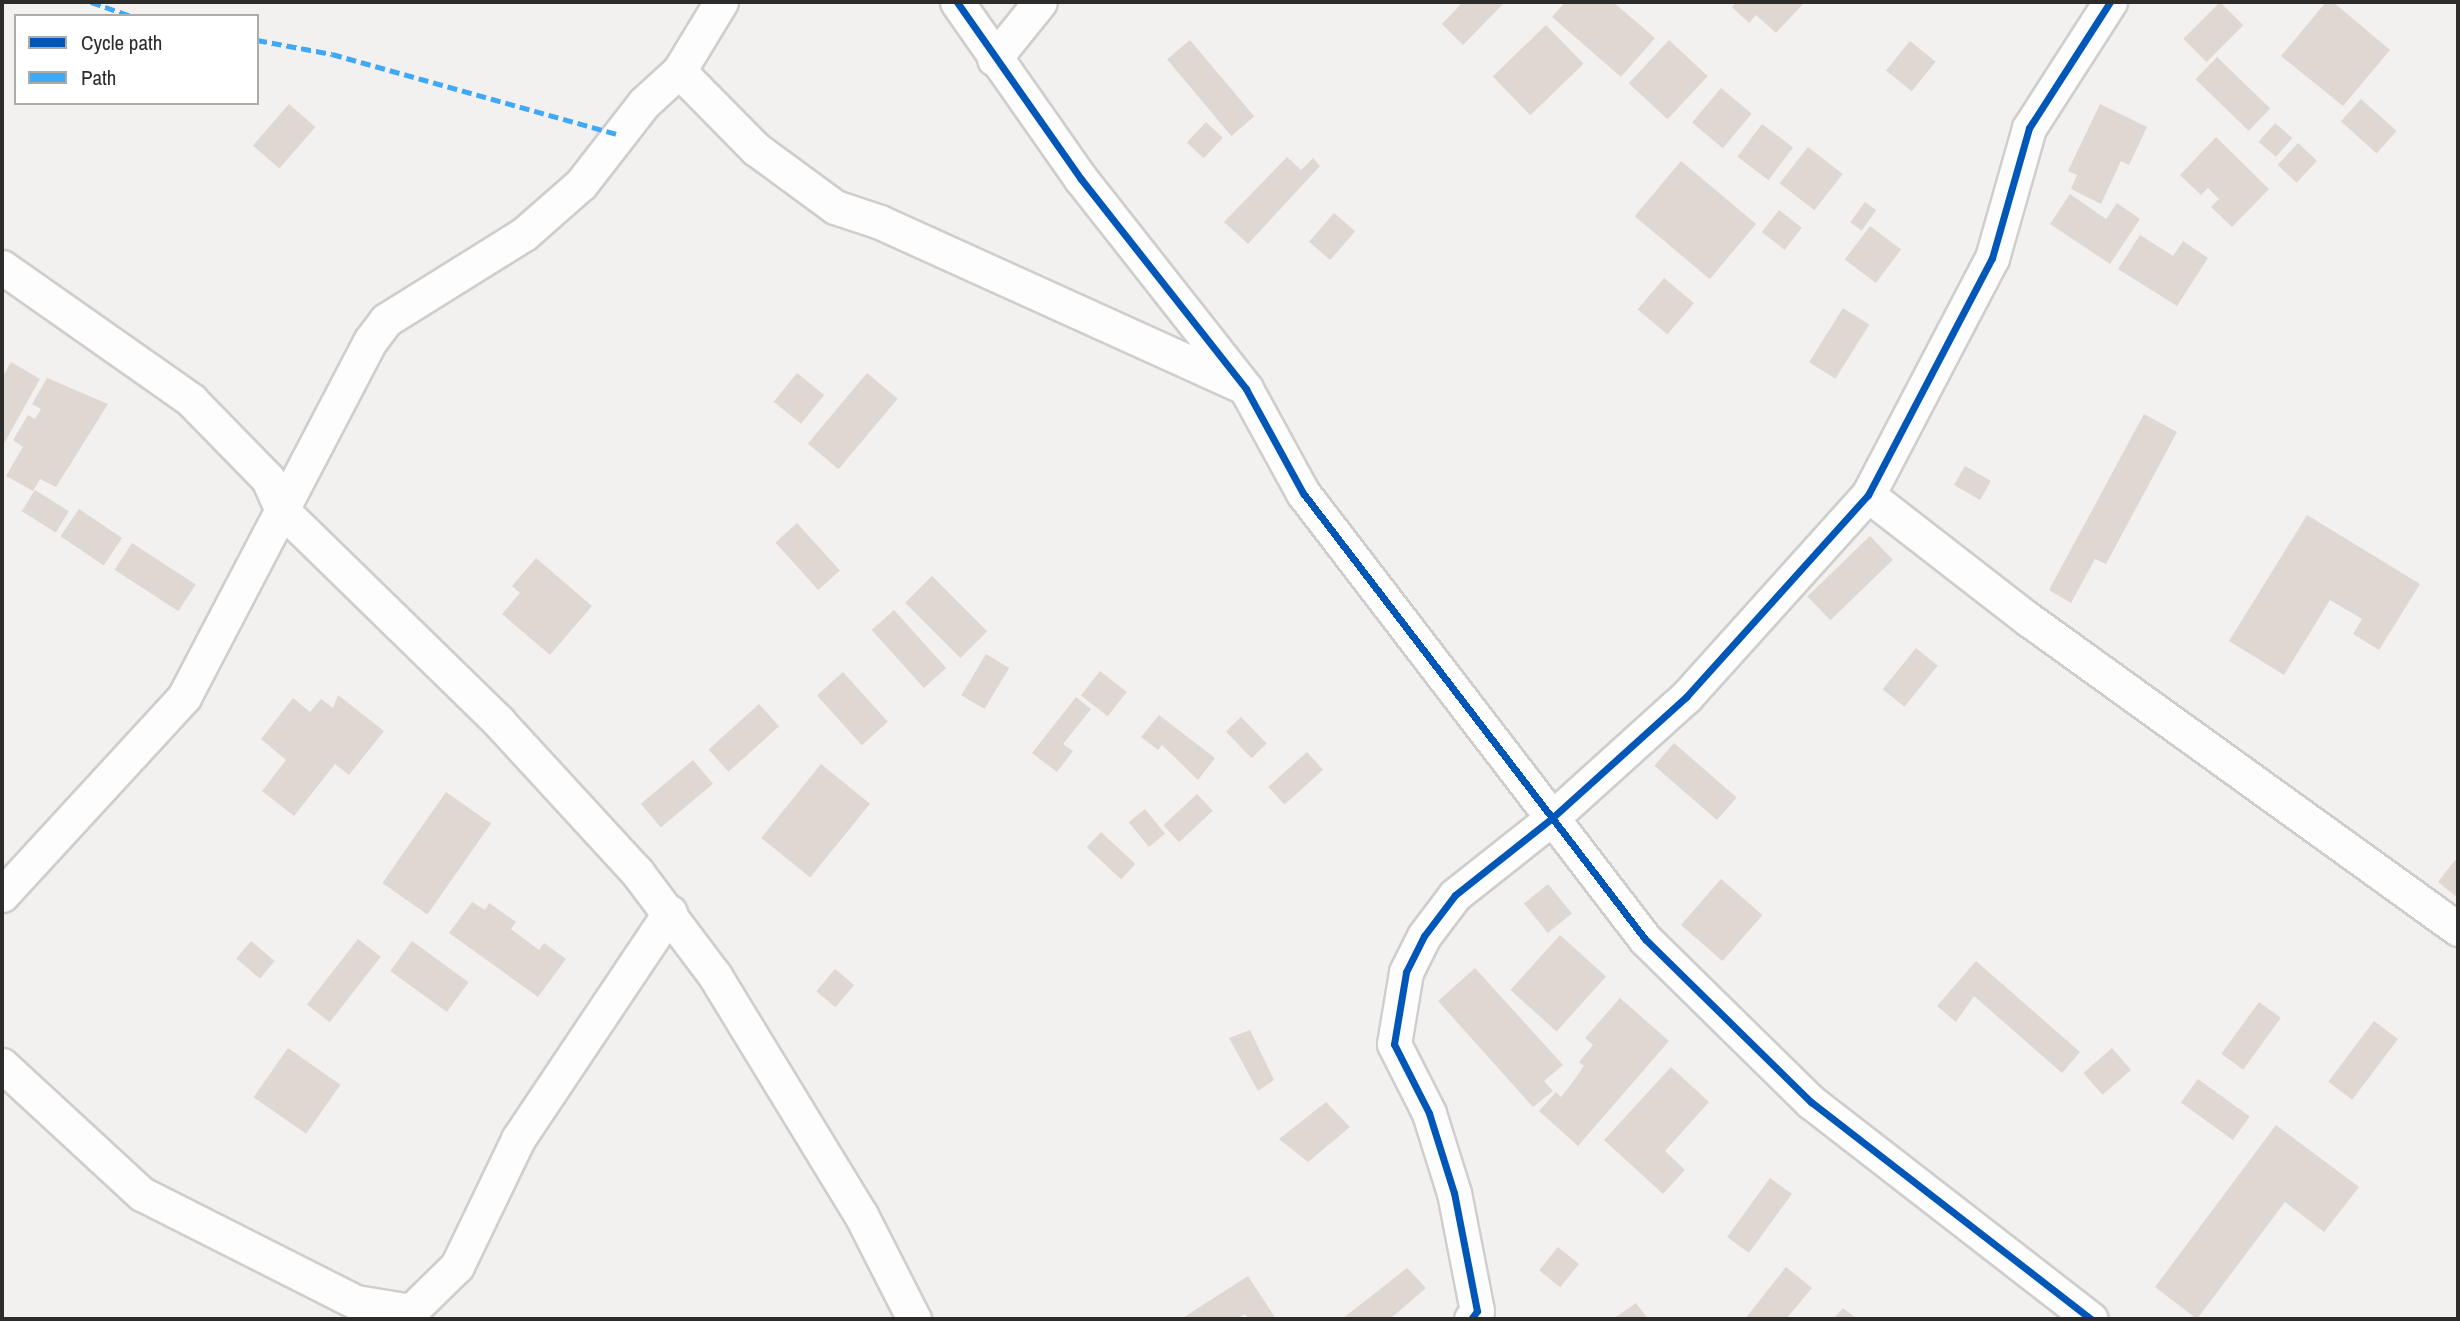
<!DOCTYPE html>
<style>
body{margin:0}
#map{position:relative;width:2460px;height:1321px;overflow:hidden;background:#f3f1ef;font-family:"Archivo Narrow",sans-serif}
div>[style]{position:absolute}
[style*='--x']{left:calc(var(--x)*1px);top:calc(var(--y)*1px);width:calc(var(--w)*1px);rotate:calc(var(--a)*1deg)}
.building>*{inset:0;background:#dfd7d2;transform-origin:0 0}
.roads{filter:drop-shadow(2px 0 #d0cecd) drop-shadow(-2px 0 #d0cecd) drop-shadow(0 2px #d0cecd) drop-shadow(0 -2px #d0cecd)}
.minor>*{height:33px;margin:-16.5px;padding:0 16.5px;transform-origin:16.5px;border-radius:16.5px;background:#fdfdfd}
.quiet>*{height:5px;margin-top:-2.5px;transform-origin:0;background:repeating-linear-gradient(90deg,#3fa9f5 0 10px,transparent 0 15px)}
.cycleway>*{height:7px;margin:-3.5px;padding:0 3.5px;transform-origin:3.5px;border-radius:3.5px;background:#0057b8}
span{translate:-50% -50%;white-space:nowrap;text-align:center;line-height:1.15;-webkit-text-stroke:6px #fff;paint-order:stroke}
.frame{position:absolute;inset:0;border:4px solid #2e2c2b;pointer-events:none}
.legend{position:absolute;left:14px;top:14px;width:245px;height:91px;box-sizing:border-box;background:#fff;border:2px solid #ababaa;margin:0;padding:9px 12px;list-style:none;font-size:21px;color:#2e2c2b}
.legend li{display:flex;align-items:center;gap:14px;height:35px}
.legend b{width:35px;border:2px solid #ababaa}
</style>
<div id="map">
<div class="building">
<div style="clip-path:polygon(1463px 2px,1505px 2px,1463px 45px,1442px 24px)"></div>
<div style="clip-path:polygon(1565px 2px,1613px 2px,1655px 38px,1621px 77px,1552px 17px)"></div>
<div style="clip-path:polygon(1737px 2px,1805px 2px,1776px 33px,1756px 15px,1749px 23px,1732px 7px)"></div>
<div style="left:2220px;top:2px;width:33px;height:52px;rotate:45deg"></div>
<div style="clip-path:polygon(2326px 2px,2333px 2px,2390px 50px,2343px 106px,2281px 56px)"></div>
<div style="left:1546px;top:25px;width:54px;height:74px;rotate:46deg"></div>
<div style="left:1190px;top:40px;width:100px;height:30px;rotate:50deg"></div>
<div style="left:1669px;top:40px;width:53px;height:59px;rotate:43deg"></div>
<div style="left:1910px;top:41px;width:33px;height:38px;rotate:39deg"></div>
<div style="left:2217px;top:57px;width:74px;height:31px;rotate:44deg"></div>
<div style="left:1721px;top:88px;width:40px;height:45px;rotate:40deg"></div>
<div style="left:2361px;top:99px;width:48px;height:30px;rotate:42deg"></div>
<div style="left:289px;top:104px;width:35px;height:55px;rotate:41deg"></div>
<div style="clip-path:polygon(2100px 104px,2147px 127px,2129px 165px,2121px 161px,2101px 204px,2071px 189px,2077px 175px,2068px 171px)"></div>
<div style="left:1206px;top:122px;width:23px;height:28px;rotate:43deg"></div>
<div style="left:2275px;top:123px;width:23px;height:25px;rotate:41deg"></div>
<div style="left:1762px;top:124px;width:39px;height:41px;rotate:37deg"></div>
<div style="clip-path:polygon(2216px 137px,2269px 189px,2232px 227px,2211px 207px,2219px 199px,2208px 188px,2201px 195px,2180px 175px)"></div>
<div style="left:2298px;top:143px;width:26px;height:30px;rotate:43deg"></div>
<div style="left:1808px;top:147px;width:44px;height:46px;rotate:38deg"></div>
<div style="clip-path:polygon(1287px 157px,1301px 170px,1313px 158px,1320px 166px,1248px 244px,1224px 222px)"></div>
<div style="left:1681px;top:161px;width:98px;height:72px;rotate:40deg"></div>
<div style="clip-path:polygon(2070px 194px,2106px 219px,2117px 203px,2140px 219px,2110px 264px,2050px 224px)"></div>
<div style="left:1865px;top:202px;width:14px;height:25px;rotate:36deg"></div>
<div style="left:1779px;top:210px;width:29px;height:28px;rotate:38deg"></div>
<div style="left:1334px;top:213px;width:28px;height:38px;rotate:41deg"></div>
<div style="left:1870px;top:226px;width:39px;height:42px;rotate:37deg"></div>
<div style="clip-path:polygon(2140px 235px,2173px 256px,2183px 241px,2208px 258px,2177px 306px,2118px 269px)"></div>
<div style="left:1664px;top:278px;width:39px;height:41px;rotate:40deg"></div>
<div style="left:1843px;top:308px;width:31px;height:64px;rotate:32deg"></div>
<div style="clip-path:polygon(11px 362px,40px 379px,2px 447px,2px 378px)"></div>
<div style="left:797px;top:373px;width:35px;height:37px;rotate:39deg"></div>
<div style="left:867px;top:373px;width:40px;height:92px;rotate:40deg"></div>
<div style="clip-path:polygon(47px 378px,108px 404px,56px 487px,40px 479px,33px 491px,6px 476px,23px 447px,13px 440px,28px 415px,35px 419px,41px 409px,32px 404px)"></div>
<div style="clip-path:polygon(2144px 414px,2177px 432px,2106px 564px,2095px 559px,2071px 603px,2049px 590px)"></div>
<div style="left:1965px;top:466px;width:30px;height:22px;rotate:30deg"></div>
<div style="left:35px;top:490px;width:40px;height:25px;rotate:32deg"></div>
<div style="left:79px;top:509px;width:52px;height:33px;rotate:34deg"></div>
<div style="clip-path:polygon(2307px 515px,2420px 584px,2379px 650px,2353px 634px,2362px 619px,2330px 600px,2284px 675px,2229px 641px)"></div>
<div style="left:797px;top:523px;width:64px;height:29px;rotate:48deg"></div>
<div style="left:1870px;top:536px;width:33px;height:87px;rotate:46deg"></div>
<div style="left:132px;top:543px;width:76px;height:32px;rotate:33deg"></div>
<div style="clip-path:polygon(536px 558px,592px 606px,550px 655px,502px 614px,520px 593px,512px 586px)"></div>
<div style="left:932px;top:576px;width:78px;height:38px;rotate:45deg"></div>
<div style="left:894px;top:610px;width:78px;height:30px;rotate:48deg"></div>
<div style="left:1916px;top:648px;width:28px;height:53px;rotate:39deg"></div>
<div style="left:986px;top:654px;width:27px;height:48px;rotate:31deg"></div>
<div style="left:1100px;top:671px;width:34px;height:31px;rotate:38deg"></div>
<div style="left:843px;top:672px;width:67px;height:35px;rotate:48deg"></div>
<div style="clip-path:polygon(338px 695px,384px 731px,349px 775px,335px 764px,294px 816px,262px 791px,286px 760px,261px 739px,293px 698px,310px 712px,321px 699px,333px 708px)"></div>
<div style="clip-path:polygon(1076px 697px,1091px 709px,1063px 744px,1073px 751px,1057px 772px,1032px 753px)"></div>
<div style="left:759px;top:704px;width:30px;height:68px;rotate:48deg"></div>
<div style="clip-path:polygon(1159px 715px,1215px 758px,1198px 780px,1162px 745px,1158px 750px,1141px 737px)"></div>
<div style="left:1241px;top:717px;width:37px;height:21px;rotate:46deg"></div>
<div style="left:1674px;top:743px;width:83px;height:30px;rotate:41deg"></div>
<div style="left:1307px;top:752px;width:24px;height:52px;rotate:48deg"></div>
<div style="left:693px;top:760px;width:31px;height:68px;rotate:50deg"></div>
<div style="left:821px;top:764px;width:63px;height:95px;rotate:39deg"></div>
<div style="left:446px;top:792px;width:55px;height:111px;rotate:35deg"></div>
<div style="left:1197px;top:794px;width:23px;height:46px;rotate:47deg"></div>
<div style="left:1145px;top:809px;width:32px;height:21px;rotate:51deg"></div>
<div style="left:1101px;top:832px;width:47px;height:21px;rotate:43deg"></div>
<div style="clip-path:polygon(2455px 860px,2458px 862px,2458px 898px,2438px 882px)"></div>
<div style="left:1721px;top:879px;width:55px;height:61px;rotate:41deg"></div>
<div style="left:1548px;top:884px;width:38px;height:31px;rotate:51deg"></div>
<div style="clip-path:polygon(472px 902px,485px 910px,489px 903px,516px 922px,511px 929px,539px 950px,544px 943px,566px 959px,538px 997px,449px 933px)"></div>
<div style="left:1560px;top:935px;width:62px;height:74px;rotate:42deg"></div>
<div style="left:358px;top:939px;width:29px;height:83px;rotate:38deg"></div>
<div style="left:251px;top:941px;width:31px;height:23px;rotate:40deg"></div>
<div style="left:412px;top:941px;width:70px;height:37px;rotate:36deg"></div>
<div style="clip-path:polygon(1976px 961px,2080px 1052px,2062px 1073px,1974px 996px,1956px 1022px,1937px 1006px)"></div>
<div style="clip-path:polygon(1475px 968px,1563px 1065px,1544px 1081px,1553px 1091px,1533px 1107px,1438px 1001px)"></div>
<div style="left:835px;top:969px;width:25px;height:29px;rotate:40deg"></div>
<div style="clip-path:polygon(1620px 998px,1669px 1041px,1578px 1146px,1539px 1111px,1556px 1092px,1561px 1097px,1569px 1087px,1584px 1066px,1579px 1062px,1593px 1045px,1585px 1038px)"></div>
<div style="left:2259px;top:1002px;width:27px;height:64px;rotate:36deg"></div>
<div style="left:2374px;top:1021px;width:30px;height:76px;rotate:37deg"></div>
<div style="clip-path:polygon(1250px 1030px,1274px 1080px,1258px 1091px,1229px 1038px)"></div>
<div style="left:288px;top:1048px;width:64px;height:60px;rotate:35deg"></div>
<div style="left:2112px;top:1048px;width:29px;height:38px;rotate:49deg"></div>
<div style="clip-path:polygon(1671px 1067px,1709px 1102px,1665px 1151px,1685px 1170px,1663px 1194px,1604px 1140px)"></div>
<div style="left:2198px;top:1079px;width:64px;height:29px;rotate:36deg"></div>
<div style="clip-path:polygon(1326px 1102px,1350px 1127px,1308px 1162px,1279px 1139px)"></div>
<div style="clip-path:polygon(2276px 1125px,2359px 1187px,2324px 1232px,2285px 1202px,2197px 1319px,2155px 1287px)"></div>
<div style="left:1770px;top:1178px;width:27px;height:73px;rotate:36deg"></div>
<div style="left:1558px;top:1247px;width:27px;height:30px;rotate:39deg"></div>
<div style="clip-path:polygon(1786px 1267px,1812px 1288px,1786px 1319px,1745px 1319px)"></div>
<div style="clip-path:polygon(1407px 1268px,1426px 1288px,1390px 1319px,1342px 1319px)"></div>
<div style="clip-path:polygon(1248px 1276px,1276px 1319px,1248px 1319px,1245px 1314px,1237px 1319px,1181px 1319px)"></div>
<div style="clip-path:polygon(1636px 1303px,1648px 1319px,1613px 1319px)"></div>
<div style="clip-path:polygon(1843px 1308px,1857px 1319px,1833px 1319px)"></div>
</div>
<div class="roads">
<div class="minor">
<div style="--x:957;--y:2;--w:216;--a:55"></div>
<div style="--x:1081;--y:179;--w:267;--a:51.8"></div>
<div style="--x:1246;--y:389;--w:119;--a:61.3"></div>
<div style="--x:1303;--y:493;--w:562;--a:52.52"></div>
<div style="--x:1645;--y:939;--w:233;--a:44.5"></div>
<div style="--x:1811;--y:1102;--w:354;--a:37.8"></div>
<div style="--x:994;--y:59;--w:73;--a:-51.1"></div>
<div style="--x:679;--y:71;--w:110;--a:45.4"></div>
<div style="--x:756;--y:149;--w:98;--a:36.3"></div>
<div style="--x:835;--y:207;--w:47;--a:18.4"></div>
<div style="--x:880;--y:222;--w:397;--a:24.4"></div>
<div style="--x:2;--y:267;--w:231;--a:35.1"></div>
<div style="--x:191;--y:400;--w:110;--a:45.7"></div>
<div style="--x:268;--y:479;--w:34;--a:66"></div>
<div style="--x:282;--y:510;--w:303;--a:44.3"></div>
<div style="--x:499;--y:722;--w:204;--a:47.4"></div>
<div style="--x:637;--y:872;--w:130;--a:53.1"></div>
<div style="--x:715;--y:976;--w:280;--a:58.6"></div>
<div style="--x:861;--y:1215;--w:117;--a:63"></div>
<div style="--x:1868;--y:495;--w:202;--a:37.8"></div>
<div style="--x:2028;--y:619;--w:530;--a:35.79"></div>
<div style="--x:2;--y:895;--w:269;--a:-47.4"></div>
<div style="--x:184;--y:697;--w:403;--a:-62.4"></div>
<div style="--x:371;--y:340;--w:25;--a:-53"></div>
<div style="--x:386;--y:320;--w:163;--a:-31.9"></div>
<div style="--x:524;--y:234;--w:76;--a:-41.3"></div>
<div style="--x:581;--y:184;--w:103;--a:-52.1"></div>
<div style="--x:644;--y:103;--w:47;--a:-42.4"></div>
<div style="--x:679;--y:71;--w:81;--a:-58.7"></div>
<div style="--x:2;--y:1065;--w:190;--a:42.7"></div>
<div style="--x:142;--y:1194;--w:240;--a:26.8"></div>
<div style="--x:356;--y:1302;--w:56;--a:9.3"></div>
<div style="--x:411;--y:1311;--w:64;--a:-44.4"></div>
<div style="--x:457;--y:1266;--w:141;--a:-64.3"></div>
<div style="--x:518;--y:1139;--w:273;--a:-56.2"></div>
<div style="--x:1471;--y:1319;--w:10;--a:-53"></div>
<div style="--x:1477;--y:1311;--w:120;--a:-101"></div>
<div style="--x:1454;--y:1193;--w:84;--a:-107.4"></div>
<div style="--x:1429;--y:1113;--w:77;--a:-116.9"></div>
<div style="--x:1394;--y:1044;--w:73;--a:-80.5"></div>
<div style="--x:1406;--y:972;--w:40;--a:-63.4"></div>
<div style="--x:1424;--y:936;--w:51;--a:-52.9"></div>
<div style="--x:1455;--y:895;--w:124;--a:-38.4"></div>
<div style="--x:1552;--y:818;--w:181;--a:-42.1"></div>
<div style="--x:1686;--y:697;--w:272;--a:-48"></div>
<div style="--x:1868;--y:495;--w:267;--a:-62.4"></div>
<div style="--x:1992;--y:258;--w:135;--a:-74.1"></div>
<div style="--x:2029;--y:128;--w:150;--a:-57.3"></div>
</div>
</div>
<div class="quiet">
<div style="--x:91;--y:2;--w:42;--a:19.3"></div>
<div style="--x:257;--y:40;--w:76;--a:10.6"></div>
<div style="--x:332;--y:54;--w:299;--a:15.7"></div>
</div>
<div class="cycleway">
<div style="--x:957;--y:2;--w:216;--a:55"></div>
<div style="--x:1081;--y:179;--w:267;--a:51.8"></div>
<div style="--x:1246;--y:389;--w:119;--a:61.3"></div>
<div style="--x:1303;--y:493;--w:562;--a:52.52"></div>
<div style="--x:1645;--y:939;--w:233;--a:44.5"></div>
<div style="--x:1811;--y:1102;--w:354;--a:37.8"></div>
<div style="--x:1471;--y:1319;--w:10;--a:-53"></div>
<div style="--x:1477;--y:1311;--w:120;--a:-101"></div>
<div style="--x:1454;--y:1193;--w:84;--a:-107.4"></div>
<div style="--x:1429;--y:1113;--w:77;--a:-116.9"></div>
<div style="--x:1394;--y:1044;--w:73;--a:-80.5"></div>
<div style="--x:1406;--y:972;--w:40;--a:-63.4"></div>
<div style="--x:1424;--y:936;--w:51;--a:-52.9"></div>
<div style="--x:1455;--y:895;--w:124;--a:-38.4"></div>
<div style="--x:1552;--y:818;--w:181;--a:-42.1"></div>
<div style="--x:1686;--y:697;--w:272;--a:-48"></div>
<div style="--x:1868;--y:495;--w:267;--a:-62.4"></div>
<div style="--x:1992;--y:258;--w:135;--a:-74.1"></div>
<div style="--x:2029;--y:128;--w:150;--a:-57.3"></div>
</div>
<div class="frame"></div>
<ul class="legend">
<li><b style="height:9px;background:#0057b8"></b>Cycle path</li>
<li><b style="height:9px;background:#3fa9f5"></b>Path</li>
</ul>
</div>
